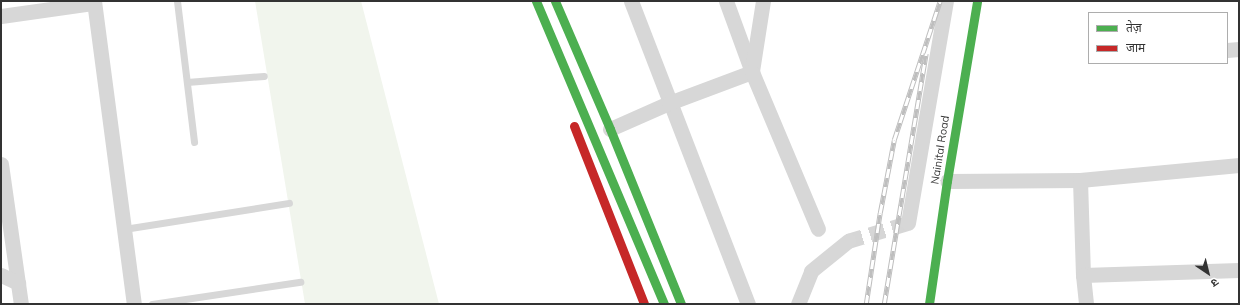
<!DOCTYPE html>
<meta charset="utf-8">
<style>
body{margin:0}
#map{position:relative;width:1240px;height:305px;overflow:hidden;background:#fff;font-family:Mulish,"Noto Sans Devanagari",sans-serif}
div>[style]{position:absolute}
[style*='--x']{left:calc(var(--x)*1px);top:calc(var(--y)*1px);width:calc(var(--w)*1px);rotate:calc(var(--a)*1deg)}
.green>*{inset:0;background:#f1f5ed}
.street-tunnel>*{height:15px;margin-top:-7.5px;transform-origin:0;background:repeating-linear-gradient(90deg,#d6d6d6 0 15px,transparent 0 23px)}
.lane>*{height:7px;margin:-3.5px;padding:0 3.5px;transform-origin:3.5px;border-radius:3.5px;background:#d7d7d7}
.street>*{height:15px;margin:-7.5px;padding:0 7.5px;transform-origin:7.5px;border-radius:7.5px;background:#d7d7d7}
.fast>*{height:9px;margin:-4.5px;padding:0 4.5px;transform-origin:4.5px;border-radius:4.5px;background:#4caf50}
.jam>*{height:9px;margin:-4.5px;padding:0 4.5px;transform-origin:4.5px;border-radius:4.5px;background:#c62828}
.rail>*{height:4.5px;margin-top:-2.25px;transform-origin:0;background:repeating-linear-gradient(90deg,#fff 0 9px,#bebebe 0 18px);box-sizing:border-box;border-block:1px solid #bebebe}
span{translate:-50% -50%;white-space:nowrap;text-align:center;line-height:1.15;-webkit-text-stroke:4px #fff;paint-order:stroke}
.street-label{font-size:11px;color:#333}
.frame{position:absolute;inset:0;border:2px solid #333;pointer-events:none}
.legend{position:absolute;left:1088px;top:12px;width:140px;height:52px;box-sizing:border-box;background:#fff;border:1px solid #adadad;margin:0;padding:5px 7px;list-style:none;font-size:12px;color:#333}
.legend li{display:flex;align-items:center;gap:8px;height:20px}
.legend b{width:20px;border:1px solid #adadad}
.north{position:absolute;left:1188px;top:253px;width:40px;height:40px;-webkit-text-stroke:3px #fff;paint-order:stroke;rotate:145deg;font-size:11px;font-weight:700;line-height:16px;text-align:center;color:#333}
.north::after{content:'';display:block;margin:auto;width:14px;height:18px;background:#333;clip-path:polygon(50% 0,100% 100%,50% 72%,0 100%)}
</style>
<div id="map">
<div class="green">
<div style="clip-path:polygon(255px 1px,361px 1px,439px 304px,305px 304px)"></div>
</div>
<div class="street-tunnel">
<div style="--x:848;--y:241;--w:63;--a:-16.7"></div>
</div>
<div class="lane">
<div style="--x:177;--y:1;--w:142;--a:83.1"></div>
<div style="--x:187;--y:82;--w:77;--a:-4.5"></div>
<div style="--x:124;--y:229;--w:167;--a:-9"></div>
<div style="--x:152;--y:304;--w:150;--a:-8.5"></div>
</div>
<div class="street">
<div style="--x:94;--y:1;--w:306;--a:82.5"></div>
<div style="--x:631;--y:1;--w:325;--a:68.9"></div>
<div style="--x:726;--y:1;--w:76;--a:69.9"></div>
<div style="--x:1;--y:16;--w:94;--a:-8"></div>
<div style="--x:1227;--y:50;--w:12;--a:-5"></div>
<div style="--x:752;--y:71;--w:71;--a:-81.1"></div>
<div style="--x:610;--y:129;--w:64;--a:-23.8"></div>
<div style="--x:669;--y:103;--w:89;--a:-20.5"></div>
<div style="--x:752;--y:72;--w:170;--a:67.2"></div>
<div style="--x:1;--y:164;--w:141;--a:81.9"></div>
<div style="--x:1080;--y:180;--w:160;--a:-5.4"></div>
<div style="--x:947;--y:181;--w:133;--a:-0.4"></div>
<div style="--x:1080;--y:180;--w:95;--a:88.2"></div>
<div style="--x:1083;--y:275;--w:156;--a:-1.8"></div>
<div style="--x:908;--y:223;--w:225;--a:-80.3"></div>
<div style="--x:1;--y:275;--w:19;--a:25"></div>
<div style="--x:1083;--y:275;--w:29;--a:84"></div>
<div style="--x:798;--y:304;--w:35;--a:-68"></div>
<div style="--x:811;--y:271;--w:48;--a:-39"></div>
</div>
<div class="fast">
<div style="--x:536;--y:1;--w:329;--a:67.1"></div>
<div style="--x:555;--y:1;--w:139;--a:66.7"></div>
<div style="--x:610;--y:129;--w:189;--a:67.9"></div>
<div style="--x:929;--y:304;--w:124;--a:-81.7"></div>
<div style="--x:947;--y:181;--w:182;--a:-80.5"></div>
</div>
<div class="jam">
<div style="--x:574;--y:126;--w:191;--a:68.5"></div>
</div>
<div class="rail">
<div style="--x:866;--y:304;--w:92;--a:-81.3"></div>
<div style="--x:880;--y:213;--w:74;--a:-79.1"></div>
<div style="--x:894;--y:140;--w:146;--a:-71.7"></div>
<div style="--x:884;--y:304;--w:254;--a:-80.5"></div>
</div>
<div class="street-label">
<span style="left:940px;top:150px;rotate:-81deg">Nainital Road</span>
</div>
<div class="frame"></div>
<ul class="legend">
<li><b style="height:5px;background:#4caf50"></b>तेज़</li>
<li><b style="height:5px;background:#c62828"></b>जाम</li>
</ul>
<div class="north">उ</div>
</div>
